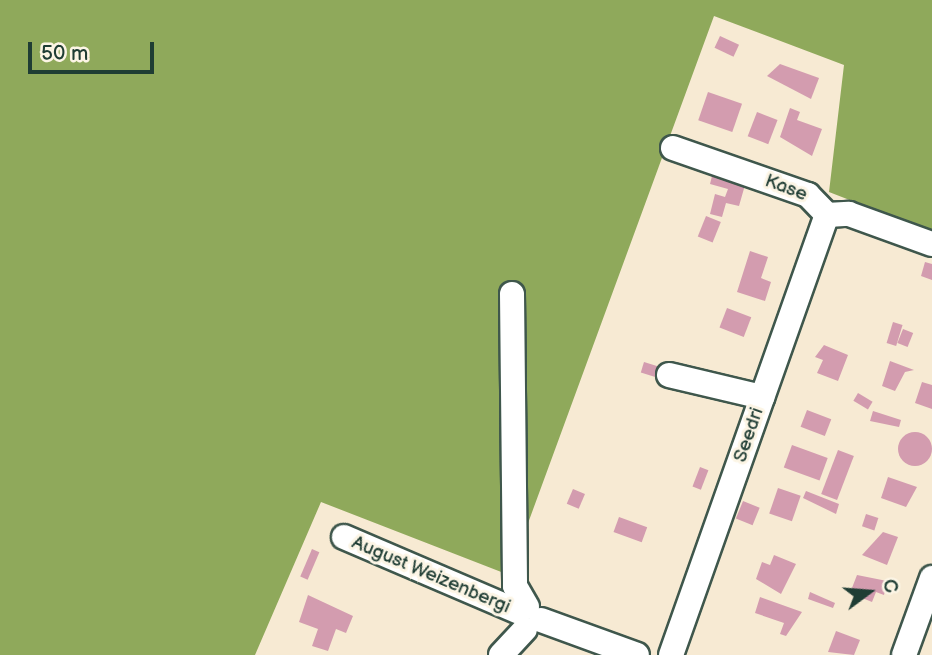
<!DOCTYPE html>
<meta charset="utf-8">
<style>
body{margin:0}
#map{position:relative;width:932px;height:655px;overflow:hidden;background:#f7ead3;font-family:"Balsamiq Sans",sans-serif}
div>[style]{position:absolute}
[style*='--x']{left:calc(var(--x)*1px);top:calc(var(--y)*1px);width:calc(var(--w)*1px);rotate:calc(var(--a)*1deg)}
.forest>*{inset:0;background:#8fa95b}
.building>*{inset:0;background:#d39caf;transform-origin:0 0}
.round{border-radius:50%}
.roads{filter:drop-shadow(2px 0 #3f574c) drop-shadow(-2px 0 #3f574c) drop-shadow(0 2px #3f574c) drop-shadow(0 -2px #3f574c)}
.minor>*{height:24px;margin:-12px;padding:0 12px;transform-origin:12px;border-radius:12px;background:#fff}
span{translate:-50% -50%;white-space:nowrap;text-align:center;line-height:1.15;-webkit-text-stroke:6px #fcf5e5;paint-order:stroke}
.street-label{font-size:19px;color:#1f3d34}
.north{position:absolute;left:834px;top:557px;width:70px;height:70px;-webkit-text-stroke:5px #fcf5e5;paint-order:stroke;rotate:74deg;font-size:19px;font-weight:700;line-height:28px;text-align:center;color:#1f3d34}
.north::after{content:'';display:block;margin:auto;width:24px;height:32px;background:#1f3d34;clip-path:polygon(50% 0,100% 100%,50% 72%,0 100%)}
.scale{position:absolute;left:28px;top:42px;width:126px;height:32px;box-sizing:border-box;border:4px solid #1f3d34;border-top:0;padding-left:9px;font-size:21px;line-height:24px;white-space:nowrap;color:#1f3d34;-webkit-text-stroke:5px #fcf5e5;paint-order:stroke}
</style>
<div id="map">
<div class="forest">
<div style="clip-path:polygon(0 0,932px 0,932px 232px,829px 192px,844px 65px,714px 16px,509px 575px,321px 502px,255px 655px,0 655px)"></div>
</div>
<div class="building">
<div style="left:720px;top:36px;width:21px;height:13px;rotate:25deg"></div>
<div style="clip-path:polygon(780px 64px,819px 78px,811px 99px,767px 76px)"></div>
<div style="left:708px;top:92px;width:36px;height:30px;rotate:19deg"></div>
<div style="clip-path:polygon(790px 108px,800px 112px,797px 120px,822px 129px,812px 156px,780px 137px)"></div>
<div style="left:757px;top:112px;width:22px;height:26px;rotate:21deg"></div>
<div style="clip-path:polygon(738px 175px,747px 178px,739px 206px,726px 203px,722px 217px,710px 214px,715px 194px,725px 197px,728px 189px,710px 184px,712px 176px,736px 183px)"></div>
<div style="left:706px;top:216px;width:16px;height:22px;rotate:22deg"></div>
<div style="clip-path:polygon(750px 251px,768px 257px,761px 278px,771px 282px,765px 301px,737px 292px)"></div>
<div style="clip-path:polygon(925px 262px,932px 264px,932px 280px,921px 276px)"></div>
<div style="left:727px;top:308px;width:26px;height:21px;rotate:21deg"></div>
<div style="left:893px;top:322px;width:10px;height:22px;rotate:17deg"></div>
<div style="left:903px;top:329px;width:11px;height:15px;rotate:22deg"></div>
<div style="clip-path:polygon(824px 345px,848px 355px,838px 381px,817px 373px,823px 360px,815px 357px)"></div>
<div style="clip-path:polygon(890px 361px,914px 370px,905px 372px,895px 391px,882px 386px)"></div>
<div style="left:644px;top:362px;width:21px;height:11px;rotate:17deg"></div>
<div style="clip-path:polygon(922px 382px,932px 385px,932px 409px,915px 403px)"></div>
<div style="left:858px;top:393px;width:17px;height:9px;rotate:31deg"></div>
<div style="left:807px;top:410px;width:26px;height:18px;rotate:21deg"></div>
<div style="clip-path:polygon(873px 411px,901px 420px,899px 427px,870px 421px)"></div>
<div class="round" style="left:898px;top:432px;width:34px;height:34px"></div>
<div style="left:792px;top:445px;width:38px;height:24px;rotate:20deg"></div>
<div style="left:838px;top:450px;width:17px;height:47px;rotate:21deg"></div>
<div style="left:700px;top:467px;width:9px;height:21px;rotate:21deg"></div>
<div style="clip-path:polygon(888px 477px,917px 487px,906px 507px,881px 498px)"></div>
<div style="left:778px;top:488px;width:24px;height:27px;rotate:19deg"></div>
<div style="left:573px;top:489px;width:13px;height:16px;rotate:23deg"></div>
<div style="clip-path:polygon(806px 491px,839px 504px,836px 514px,803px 498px)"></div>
<div style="left:743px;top:501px;width:18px;height:19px;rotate:22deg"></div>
<div style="left:866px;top:514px;width:13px;height:13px;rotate:18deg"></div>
<div style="left:619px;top:517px;width:30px;height:16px;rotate:20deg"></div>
<div style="clip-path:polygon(883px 532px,898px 537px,887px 565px,862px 555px)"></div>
<div style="left:312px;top:549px;width:8px;height:30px;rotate:23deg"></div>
<div style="clip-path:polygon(774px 555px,796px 564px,781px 594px,756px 579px,762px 562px,770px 565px)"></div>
<div style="clip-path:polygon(857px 575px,887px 581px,884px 595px,876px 592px,872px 602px,850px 593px)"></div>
<div style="clip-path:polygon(810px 592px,835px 603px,833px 608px,808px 599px)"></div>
<div style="clip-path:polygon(308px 595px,353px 616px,346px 633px,336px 629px,328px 651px,312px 646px,318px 629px,299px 622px)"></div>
<div style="clip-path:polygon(760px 597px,802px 612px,786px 636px,780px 634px,784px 623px,755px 613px)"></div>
<div style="clip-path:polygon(836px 631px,860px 640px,854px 655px,828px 652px)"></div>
</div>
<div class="roads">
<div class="minor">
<div style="--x:673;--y:148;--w:143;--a:19.2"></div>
<div style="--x:808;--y:195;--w:28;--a:46"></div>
<div style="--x:827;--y:215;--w:22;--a:-3"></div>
<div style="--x:849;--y:214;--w:88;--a:19.9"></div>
<div style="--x:512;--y:294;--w:292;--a:89.4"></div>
<div style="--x:515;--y:586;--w:24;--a:60"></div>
<div style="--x:669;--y:375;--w:96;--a:13.3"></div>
<div style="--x:344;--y:537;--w:190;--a:23.2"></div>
<div style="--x:541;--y:620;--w:102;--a:20"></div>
<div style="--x:501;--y:655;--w:35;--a:-47"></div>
<div style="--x:671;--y:655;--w:467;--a:-70.5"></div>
<div style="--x:904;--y:655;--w:82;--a:-70"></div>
</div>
</div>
<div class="street-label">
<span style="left:786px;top:188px;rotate:21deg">Kase</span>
<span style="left:749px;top:435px;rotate:-71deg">Seedri</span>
<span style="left:431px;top:575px;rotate:23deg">August Weizenbergi</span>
</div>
<div class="north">С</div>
<div class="scale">50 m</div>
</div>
